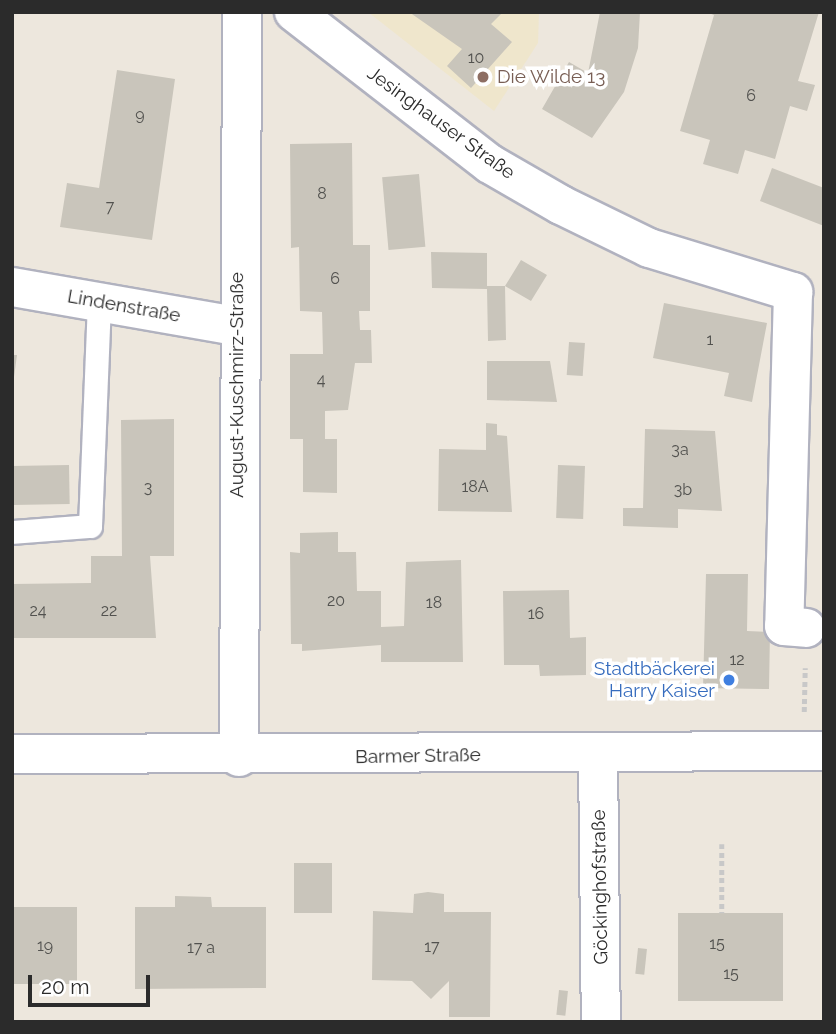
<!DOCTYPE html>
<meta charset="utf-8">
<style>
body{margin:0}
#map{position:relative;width:836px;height:1034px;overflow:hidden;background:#ede7dd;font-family:Raleway,sans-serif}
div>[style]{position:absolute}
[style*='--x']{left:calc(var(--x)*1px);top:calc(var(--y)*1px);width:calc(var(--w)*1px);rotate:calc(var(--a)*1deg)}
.education>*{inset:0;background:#efe6cc}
.building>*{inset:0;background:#c9c5bb;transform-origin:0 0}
.path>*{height:4.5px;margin-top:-2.25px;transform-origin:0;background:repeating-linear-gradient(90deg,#c8c8c8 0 5px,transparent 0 8.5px)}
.roads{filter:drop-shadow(2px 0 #b1b2bf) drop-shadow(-2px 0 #b1b2bf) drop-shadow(0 2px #b1b2bf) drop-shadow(0 -2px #b1b2bf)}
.lane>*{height:23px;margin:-11.5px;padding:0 11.5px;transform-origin:11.5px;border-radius:11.5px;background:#fff}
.street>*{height:38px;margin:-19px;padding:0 19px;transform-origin:19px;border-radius:19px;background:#fff}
.secondary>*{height:38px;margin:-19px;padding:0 19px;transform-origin:19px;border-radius:19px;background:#fff}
.dots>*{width:19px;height:19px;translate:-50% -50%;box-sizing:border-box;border:4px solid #fff;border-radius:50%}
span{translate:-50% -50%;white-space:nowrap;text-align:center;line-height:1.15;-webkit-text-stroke:7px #fff;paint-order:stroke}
.number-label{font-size:16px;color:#52524f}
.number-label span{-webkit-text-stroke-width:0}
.education-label{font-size:19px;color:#785e54}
.left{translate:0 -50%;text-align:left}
.street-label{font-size:19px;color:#2b2b2b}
.shop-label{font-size:19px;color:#366cbe}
.right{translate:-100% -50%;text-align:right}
.frame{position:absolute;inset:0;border:14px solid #2b2b2b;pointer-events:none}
.scale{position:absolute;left:28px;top:975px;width:122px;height:32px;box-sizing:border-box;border:4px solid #2b2b2b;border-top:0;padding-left:9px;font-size:21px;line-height:24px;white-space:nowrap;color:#2b2b2b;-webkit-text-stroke:5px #fff;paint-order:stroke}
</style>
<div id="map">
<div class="education">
<div style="clip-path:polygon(368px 12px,539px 12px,538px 43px,494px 111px)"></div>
</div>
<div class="building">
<div style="clip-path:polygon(409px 12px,503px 12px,491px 24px,512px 42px,471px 88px,447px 66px,462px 49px)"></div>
<div style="clip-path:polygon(600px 12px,640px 12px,638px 48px,624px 92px,592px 138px,542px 109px,569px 62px,588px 73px)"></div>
<div style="clip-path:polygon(706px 12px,819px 12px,798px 81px,815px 85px,807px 111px,790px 106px,775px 159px,745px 150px,738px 174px,703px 164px,710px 140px,680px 131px,714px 15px)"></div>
<div style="clip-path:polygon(117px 70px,175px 79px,152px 240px,60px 227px,67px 183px,99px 188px)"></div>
<div style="clip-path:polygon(352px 143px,353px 245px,370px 245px,370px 311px,359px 311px,360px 330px,371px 330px,372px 363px,355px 363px,348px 410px,325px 411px,325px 439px,337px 439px,337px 493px,303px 492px,303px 439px,290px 439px,290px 354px,323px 354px,322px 312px,300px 311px,299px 247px,291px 248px,290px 144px)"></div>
<div style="clip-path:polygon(772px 168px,824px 188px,824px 226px,760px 201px)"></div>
<div style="left:419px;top:174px;width:73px;height:37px;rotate:85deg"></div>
<div style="clip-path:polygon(431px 252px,487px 253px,487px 286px,505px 286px,521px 260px,547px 275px,531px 301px,505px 286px,506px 340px,488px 341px,487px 289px,432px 288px)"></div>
<div style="clip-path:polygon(664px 303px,767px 323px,752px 402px,724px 396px,729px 373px,653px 358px)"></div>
<div style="left:569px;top:342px;width:16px;height:33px;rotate:4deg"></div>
<div style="clip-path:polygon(12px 355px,17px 355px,14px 377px,12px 377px)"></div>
<div style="clip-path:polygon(487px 361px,550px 361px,557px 402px,487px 400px)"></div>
<div style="clip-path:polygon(174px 419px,174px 556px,150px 556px,156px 638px,12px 638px,12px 584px,91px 583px,91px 556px,122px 556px,121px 420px)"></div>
<div style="clip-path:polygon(486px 423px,497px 424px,497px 435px,507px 436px,512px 512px,438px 511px,439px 449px,486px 450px)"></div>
<div style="clip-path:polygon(645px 429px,715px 431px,722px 511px,678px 509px,678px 528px,623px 526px,623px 508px,643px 508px)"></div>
<div style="left:69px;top:465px;width:39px;height:57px;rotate:89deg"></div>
<div style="left:558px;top:465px;width:27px;height:53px;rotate:2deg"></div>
<div style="clip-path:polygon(338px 532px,338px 552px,356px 552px,357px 591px,381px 591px,381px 627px,404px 626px,406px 562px,461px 560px,463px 662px,381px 662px,381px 645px,302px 651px,302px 644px,291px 644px,290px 552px,300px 553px,300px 533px)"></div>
<div style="clip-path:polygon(706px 574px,748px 574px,747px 631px,770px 632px,769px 689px,703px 688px)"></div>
<div style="clip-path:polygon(569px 590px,570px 638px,586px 637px,586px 675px,540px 676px,539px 665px,504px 665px,503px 591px)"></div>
<div style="left:294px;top:863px;width:38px;height:50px"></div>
<div style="clip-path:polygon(428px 892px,444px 894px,444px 912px,491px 912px,490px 1017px,449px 1017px,449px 981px,431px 999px,412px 981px,372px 980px,373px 911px,413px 913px,414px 894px)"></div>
<div style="clip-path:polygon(175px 896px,211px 897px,212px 907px,266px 907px,266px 988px,135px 989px,135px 907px,175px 907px)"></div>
<div style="left:12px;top:907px;width:65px;height:77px"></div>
<div style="left:678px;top:913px;width:105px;height:88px"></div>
<div style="left:638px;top:948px;width:9px;height:26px;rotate:6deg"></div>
<div style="left:559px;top:990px;width:9px;height:25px;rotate:6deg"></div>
</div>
<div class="path">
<div style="--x:804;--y:712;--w:44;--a:-88.7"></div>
<div style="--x:722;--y:844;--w:69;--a:90"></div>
</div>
<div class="roads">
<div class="lane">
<div style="--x:12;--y:532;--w:78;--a:-4.4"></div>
<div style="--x:90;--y:526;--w:224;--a:-87.7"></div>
</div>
<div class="street">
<div style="--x:294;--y:12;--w:248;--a:37.8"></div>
<div style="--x:490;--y:164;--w:82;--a:30"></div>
<div style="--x:561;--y:205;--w:98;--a:26"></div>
<div style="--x:649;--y:248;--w:151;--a:17"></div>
<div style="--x:793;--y:292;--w:334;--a:91.5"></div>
<div style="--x:784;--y:626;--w:22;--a:5"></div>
<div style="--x:12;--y:287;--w:227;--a:9.9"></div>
<div style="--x:598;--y:752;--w:270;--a:89.4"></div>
<div style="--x:239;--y:757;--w:745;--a:-89.77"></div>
</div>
<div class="secondary">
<div style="--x:12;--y:754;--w:812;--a:-0.21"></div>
</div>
</div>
<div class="dots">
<div style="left:483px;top:77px;background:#8d6e63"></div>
<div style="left:729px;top:680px;background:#3f7fe0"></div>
</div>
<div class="number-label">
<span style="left:476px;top:58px">10</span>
<span style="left:751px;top:96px">6</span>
<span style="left:140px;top:115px">9</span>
<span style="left:322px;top:194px">8</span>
<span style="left:110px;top:207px">7</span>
<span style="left:335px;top:279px">6</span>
<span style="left:710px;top:340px">1</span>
<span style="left:321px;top:380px">4</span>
<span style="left:680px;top:450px">3a</span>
<span style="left:475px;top:487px">18A</span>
<span style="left:148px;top:488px">3</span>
<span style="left:683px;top:490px">3b</span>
<span style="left:336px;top:601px">20</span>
<span style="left:434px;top:603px">18</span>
<span style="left:38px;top:611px">24</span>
<span style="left:109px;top:611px">22</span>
<span style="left:536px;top:614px">16</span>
<span style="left:737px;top:660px">12</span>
<span style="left:717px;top:944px">15</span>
<span style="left:45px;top:946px">19</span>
<span style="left:432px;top:947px">17</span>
<span style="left:201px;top:948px">17 a</span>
<span style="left:731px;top:974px">15</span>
</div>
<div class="education-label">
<span class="left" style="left:497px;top:77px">Die Wilde 13</span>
</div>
<div class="street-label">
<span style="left:441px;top:123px;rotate:36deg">Jesinghauser Straße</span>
<span style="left:124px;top:306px;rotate:10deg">Lindenstraße</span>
<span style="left:237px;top:385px;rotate:-90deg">August-Kuschmirz-Straße</span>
<span style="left:418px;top:756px;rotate:-1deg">Barmer Straße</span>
<span style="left:600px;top:887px;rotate:-91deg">Göckinghofstraße</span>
</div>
<div class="shop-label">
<span class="right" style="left:715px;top:680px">Stadtbäckerei<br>Harry Kaiser</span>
</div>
<div class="frame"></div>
<div class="scale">20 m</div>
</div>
